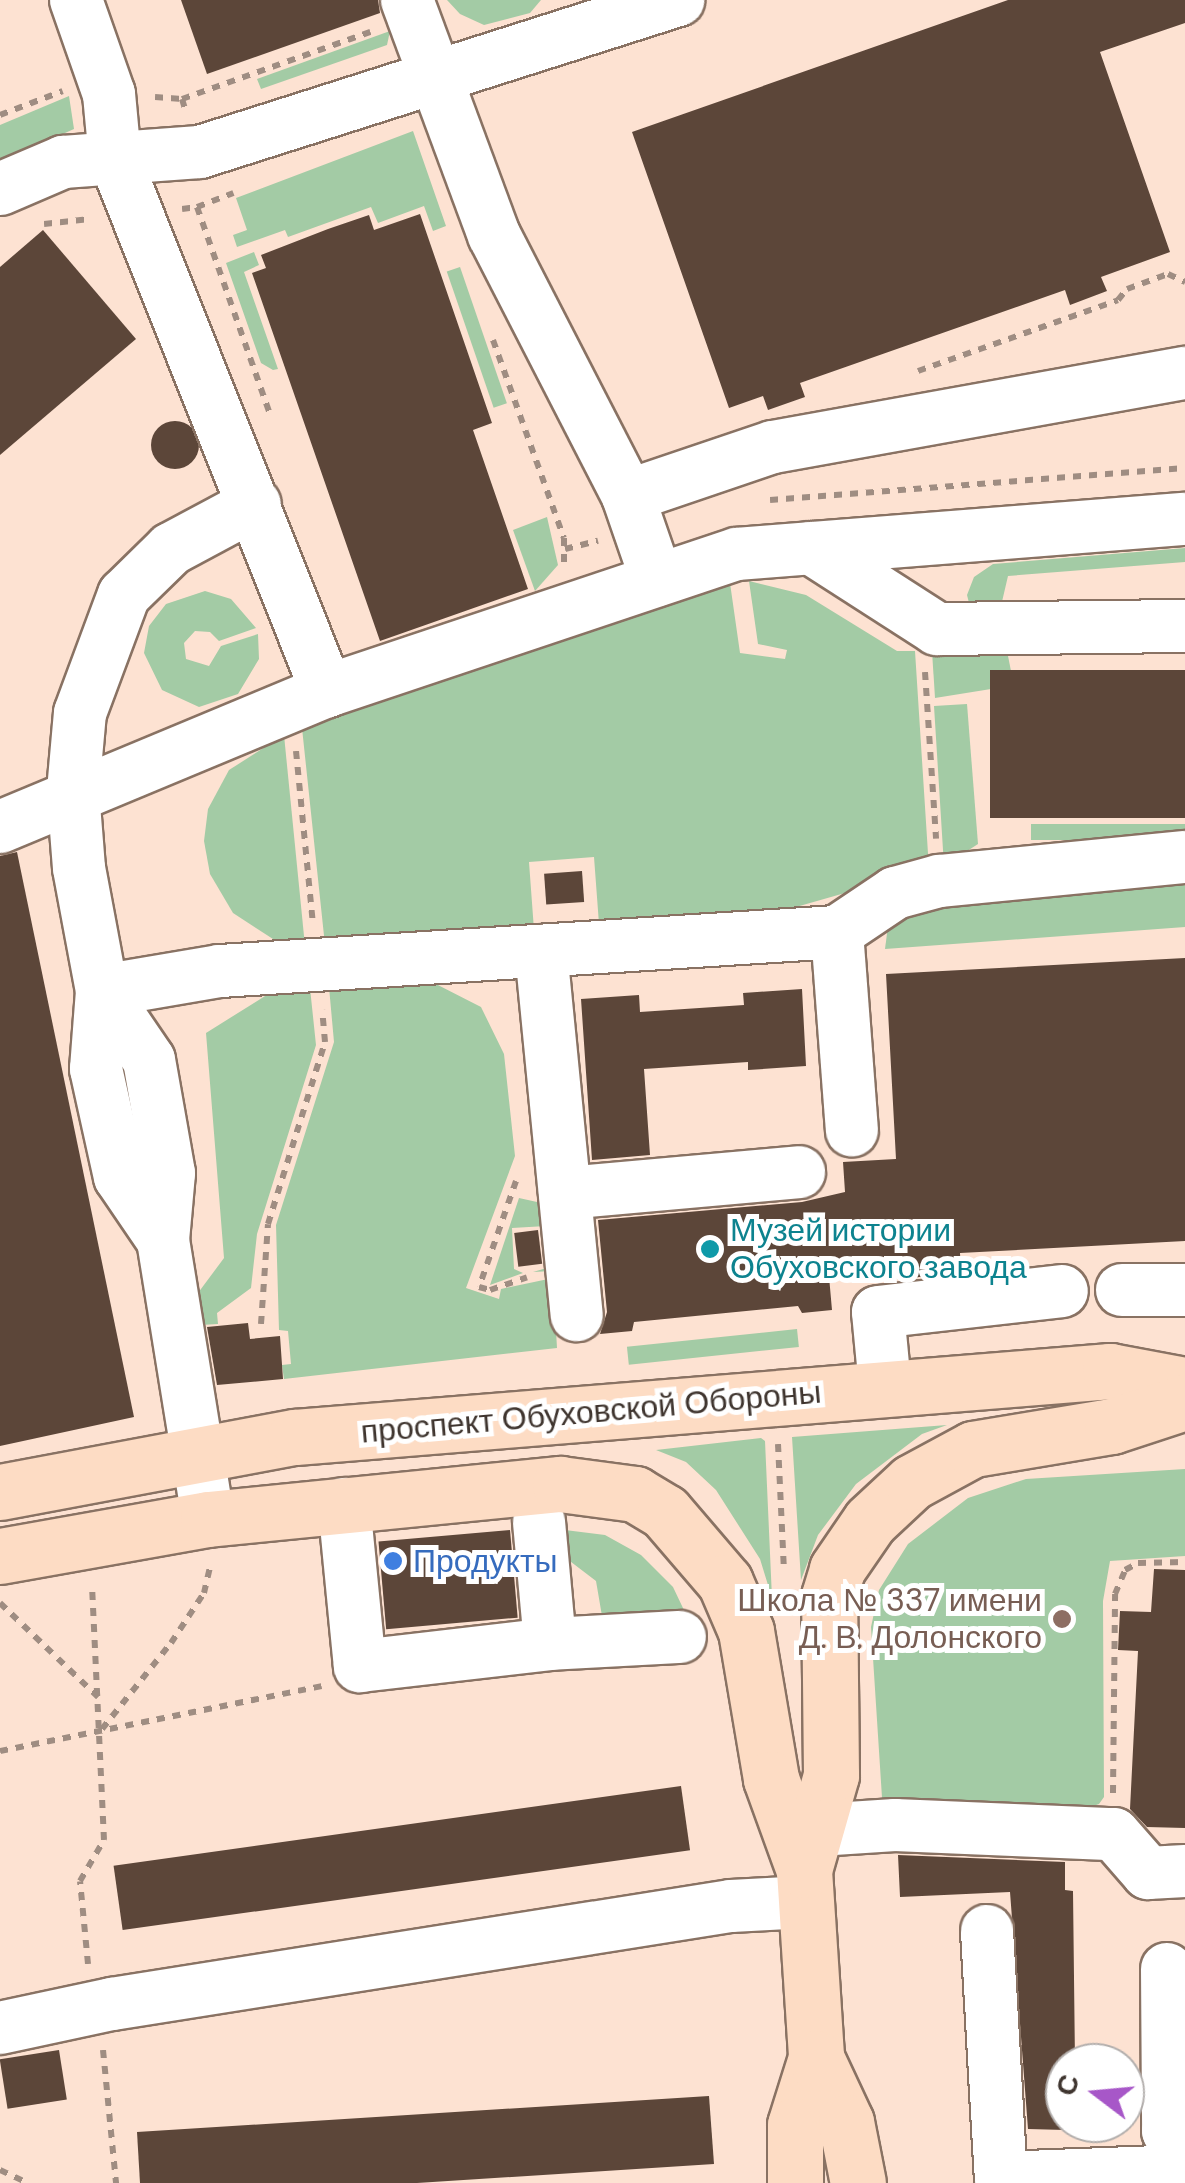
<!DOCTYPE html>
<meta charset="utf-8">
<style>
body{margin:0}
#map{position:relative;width:1185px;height:2183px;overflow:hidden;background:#fde2d2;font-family:"DM Sans",sans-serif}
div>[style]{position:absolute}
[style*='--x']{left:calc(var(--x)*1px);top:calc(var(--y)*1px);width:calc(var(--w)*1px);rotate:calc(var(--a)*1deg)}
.green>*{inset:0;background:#a3cba5;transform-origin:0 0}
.building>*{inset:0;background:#5c4639;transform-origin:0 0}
.round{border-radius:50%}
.path>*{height:6px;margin-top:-3px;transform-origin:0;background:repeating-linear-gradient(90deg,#9f8d82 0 8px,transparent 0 16px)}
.roads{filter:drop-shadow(2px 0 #897263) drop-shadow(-2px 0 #897263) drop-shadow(0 2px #897263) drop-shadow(0 -2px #897263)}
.minor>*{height:52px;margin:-26px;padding:0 26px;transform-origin:26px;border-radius:26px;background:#fff}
.major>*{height:55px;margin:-27.5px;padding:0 27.5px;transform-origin:27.5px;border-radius:27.5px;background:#fddcc4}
.dots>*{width:28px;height:28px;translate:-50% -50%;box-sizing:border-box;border:5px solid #fff;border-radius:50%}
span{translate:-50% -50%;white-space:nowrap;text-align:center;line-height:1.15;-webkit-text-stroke:10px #fff;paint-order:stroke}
.culture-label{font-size:32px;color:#0d838f}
.left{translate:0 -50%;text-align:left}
.street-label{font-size:32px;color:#3f352f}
.shop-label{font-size:32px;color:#366cbe}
.education-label{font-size:32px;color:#785e54}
.right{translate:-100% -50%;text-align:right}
.north{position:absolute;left:1045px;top:2043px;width:100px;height:100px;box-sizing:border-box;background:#fff;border:2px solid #b2aeac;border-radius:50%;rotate:286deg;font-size:28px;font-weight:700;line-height:40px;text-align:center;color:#3f352f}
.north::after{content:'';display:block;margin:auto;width:35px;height:45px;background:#a757c8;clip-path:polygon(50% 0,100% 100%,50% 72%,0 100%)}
</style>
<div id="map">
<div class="green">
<div style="clip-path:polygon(447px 0,541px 0,530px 13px,484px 25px,460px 14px)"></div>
<div style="clip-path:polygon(390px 31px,387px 45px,261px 89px,257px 79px)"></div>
<div style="clip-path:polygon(69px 96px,74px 129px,0 162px,0 125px)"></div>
<div style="clip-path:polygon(413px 131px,446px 226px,433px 231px,424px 206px,378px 223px,371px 207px,288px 237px,285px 230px,237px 247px,233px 235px,247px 230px,236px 198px)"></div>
<div style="clip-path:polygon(254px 252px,259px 265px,244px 272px,278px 369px,273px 370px,261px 363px,226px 263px)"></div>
<div style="left:460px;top:267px;width:144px;height:14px;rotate:71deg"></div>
<div style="clip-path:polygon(547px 517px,558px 565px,535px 591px,513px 530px)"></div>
<div style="clip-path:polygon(1185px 548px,1185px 562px,1008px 576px,1001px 606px,969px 603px,967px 595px,974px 577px,993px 564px)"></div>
<div style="clip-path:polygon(749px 581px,806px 595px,897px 651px,915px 651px,929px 869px,782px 911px,599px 924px,594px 857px,529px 862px,534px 930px,325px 945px,302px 728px,730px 583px,740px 653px,785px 659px,787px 650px,758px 644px)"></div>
<div style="clip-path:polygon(205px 591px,231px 599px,256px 628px,219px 641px,210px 632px,195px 631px,184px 643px,186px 659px,209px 666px,221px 646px,258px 634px,259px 659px,238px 694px,199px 707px,162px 690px,144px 653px,149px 626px,166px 604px)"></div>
<div style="clip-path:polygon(932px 651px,1007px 651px,1012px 676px,991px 689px,935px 698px)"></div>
<div style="clip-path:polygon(967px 704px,978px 844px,944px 866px,934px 706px)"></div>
<div style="clip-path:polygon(284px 735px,305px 946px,273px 939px,233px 913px,210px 874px,204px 841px,208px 809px,229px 770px)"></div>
<div style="left:1185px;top:824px;width:16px;height:154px;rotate:90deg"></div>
<div style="clip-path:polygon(1185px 876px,1185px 927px,885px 949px,888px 926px,905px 904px)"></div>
<div style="clip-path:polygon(430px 981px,481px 1007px,504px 1054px,515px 1156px,466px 1288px,499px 1299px,501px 1289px,553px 1278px,557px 1348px,284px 1379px,282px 1365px,291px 1364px,288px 1331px,279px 1330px,276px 1225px,334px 1042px,329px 987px)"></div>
<div style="clip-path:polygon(310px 988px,316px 1045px,257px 1234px,251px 1288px,217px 1313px,218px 1324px,201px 1325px,198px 1293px,224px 1258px,206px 1033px,273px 991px)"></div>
<div style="clip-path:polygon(519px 1198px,537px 1202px,546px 1213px,552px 1271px,533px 1272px,550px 1267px,546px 1226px,512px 1228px,514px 1269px,523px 1273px,490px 1285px)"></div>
<div style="left:797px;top:1329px;width:18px;height:171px;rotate:84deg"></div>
<div style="clip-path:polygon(947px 1425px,922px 1434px,856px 1484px,818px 1535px,801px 1580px,792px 1437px)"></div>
<div style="clip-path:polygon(761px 1438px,765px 1441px,772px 1598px,760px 1559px,716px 1490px,686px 1462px,656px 1450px)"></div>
<div style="clip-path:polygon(1185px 1469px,1185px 1556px,1110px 1561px,1103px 1601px,1104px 1797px,1099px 1804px,1059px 1818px,883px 1813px,871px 1627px,879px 1590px,908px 1544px,968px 1498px,1026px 1479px)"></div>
<div style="clip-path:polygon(557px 1529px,605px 1535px,641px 1555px,673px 1587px,692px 1627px,602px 1616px,596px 1581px,558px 1552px)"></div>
</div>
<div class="building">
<div style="clip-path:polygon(181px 0,378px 0,380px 13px,207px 74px)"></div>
<div style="clip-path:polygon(1008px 0,1185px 0,1185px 23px,1100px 52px,1170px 252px,1101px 277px,1107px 291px,1070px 305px,1065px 290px,800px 383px,805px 397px,768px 410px,763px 396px,729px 408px,632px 132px)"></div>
<div style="clip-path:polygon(420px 214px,492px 423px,473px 430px,528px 589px,380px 641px,252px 273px,266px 268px,261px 255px,328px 229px,369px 215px,374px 230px)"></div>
<div style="clip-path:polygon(43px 230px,136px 339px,0 455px,0 267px)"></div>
<div class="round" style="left:151px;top:421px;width:48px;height:48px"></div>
<div style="left:1185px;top:670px;width:148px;height:195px;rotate:90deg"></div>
<div style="clip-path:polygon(17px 852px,134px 1417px,0 1446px,0 856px)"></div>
<div style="left:582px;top:871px;width:31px;height:38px;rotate:86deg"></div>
<div style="clip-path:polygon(1185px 958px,1185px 1241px,960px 1253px,961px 1272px,903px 1279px,902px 1260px,828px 1265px,832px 1310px,802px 1313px,798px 1306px,634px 1322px,632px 1331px,600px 1334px,607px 1312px,598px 1220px,802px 1202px,845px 1192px,843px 1162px,896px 1159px,886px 974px)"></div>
<div style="clip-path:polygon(802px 989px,806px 1066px,748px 1070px,748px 1062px,644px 1069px,650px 1155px,592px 1160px,581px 999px,639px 995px,640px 1012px,744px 1005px,743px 993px)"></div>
<div style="left:538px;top:1230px;width:34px;height:24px;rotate:83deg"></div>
<div style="clip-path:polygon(248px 1323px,250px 1339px,280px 1336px,283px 1379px,217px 1385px,207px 1327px)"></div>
<div style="left:510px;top:1530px;width:88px;height:132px;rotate:85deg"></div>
<div style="clip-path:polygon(1154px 1569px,1185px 1570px,1185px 1828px,1147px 1827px,1130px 1809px,1138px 1651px,1118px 1650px,1120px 1611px,1151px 1612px)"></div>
<div style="left:681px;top:1786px;width:65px;height:573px;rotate:82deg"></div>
<div style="clip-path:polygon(898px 1855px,1065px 1862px,1065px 1890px,1073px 1891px,1075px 2063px,1065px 2063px,1065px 2130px,1028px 2129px,1010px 1892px,900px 1897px)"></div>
<div style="left:59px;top:2050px;width:50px;height:60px;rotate:81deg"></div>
<div style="clip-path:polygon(709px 2096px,714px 2164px,417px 2183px,140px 2183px,137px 2132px)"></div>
</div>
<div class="path">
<div style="--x:155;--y:97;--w:27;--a:4"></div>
<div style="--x:182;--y:99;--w:10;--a:73"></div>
<div style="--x:182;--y:99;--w:200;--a:-19.6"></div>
<div style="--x:0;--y:115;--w:67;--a:-20.9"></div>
<div style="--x:197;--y:207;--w:39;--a:-21"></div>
<div style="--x:182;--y:209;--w:15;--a:-8"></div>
<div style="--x:197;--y:207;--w:223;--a:70.6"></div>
<div style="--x:44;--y:224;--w:46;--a:-6.2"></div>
<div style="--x:493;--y:340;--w:210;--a:70.3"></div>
<div style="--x:564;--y:538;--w:27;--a:90"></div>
<div style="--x:918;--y:371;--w:212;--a:-19.5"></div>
<div style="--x:1118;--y:300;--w:14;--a:-51"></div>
<div style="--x:1127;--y:289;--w:44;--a:-20.1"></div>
<div style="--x:1168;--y:274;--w:19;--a:25"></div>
<div style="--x:770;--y:500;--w:416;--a:-4.4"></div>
<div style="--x:565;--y:549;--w:34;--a:-14"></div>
<div style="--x:925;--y:672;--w:167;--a:86.2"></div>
<div style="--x:296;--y:751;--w:173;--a:84.4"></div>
<div style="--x:516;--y:1181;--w:112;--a:109.2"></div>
<div style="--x:479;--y:1287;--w:11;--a:15"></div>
<div style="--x:490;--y:1290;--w:39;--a:-19"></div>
<div style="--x:261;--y:1324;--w:100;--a:-86"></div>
<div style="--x:268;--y:1224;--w:191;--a:-72.6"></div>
<div style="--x:325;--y:1042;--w:32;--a:-95"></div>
<div style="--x:778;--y:1444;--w:128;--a:87.3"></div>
<div style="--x:0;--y:1603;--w:136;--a:43.8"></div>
<div style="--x:102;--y:1729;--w:110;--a:-51.3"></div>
<div style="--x:171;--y:1643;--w:60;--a:-56.6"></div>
<div style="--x:204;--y:1593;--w:31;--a:-77"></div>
<div style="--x:0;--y:1751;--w:328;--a:-11.4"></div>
<div style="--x:1113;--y:1793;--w:199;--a:-89.4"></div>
<div style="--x:1115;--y:1594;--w:26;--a:-67"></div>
<div style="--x:1125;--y:1570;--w:15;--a:-28"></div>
<div style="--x:1138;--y:1563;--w:47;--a:-1.2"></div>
<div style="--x:88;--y:1964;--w:83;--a:-95.5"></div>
<div style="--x:80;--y:1881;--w:48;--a:-59.7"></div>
<div style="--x:104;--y:1840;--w:255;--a:-92.7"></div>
<div style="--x:103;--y:2050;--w:134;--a:84.4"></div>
<div style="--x:0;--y:2170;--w:31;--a:25"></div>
</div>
<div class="roads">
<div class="minor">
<div style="--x:76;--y:0;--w:100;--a:70.7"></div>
<div style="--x:109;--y:94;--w:65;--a:84.7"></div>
<div style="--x:115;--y:159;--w:573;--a:68.27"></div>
<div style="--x:407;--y:0;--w:251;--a:69.7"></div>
<div style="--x:494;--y:235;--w:293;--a:62.8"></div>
<div style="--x:628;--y:496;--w:89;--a:71"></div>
<div style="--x:0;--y:189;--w:69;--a:-23.2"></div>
<div style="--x:63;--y:162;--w:137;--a:-4.2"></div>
<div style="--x:200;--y:152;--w:502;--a:-17.64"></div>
<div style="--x:628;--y:496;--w:153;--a:-18.7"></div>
<div style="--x:773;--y:447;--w:419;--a:-10.2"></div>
<div style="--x:811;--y:548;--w:150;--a:32.7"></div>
<div style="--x:937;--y:629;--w:248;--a:-0.7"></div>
<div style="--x:0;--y:827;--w:354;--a:-22.6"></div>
<div style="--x:327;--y:691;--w:432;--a:-18.5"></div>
<div style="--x:737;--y:554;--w:449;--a:-4.5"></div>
<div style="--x:837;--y:932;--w:199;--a:85.7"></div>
<div style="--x:541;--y:951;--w:366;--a:84.4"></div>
<div style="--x:102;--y:991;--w:120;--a:-9.6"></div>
<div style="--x:220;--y:971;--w:618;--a:-3.62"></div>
<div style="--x:837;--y:932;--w:70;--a:-33.9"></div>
<div style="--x:895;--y:893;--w:46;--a:-15.3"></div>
<div style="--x:939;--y:881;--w:247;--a:-5.6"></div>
<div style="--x:102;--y:991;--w:83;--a:55.7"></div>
<div style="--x:149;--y:1060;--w:115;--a:80"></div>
<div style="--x:169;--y:1173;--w:67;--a:95.1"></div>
<div style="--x:163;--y:1240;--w:283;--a:80.8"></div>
<div style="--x:565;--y:1193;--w:235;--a:-5.1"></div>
<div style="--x:163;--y:1240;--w:76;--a:-124.3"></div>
<div style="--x:120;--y:1177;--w:111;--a:-102.5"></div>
<div style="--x:96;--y:1069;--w:78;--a:-85.6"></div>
<div style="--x:102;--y:991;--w:125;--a:-100.6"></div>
<div style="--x:79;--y:868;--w:77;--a:-94.5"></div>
<div style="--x:73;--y:791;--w:78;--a:-84.9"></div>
<div style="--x:80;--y:713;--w:126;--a:-69.6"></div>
<div style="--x:124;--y:595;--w:66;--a:-44.4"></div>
<div style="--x:171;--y:549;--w:95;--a:-28.2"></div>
<div style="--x:1122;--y:1290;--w:63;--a:0"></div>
<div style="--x:885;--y:1386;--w:74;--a:-95.4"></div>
<div style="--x:878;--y:1312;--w:185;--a:-6.5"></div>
<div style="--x:344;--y:1504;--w:163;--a:84.4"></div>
<div style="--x:360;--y:1666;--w:191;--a:-6.6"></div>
<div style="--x:539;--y:1522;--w:122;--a:84.8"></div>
<div style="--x:550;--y:1644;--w:130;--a:-3.1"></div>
<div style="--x:818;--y:1830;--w:77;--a:-3.7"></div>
<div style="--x:895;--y:1825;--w:219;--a:2.4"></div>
<div style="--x:1114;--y:1834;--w:52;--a:48.9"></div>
<div style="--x:1148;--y:1873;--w:37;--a:-3"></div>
<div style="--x:987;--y:1931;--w:247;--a:86.8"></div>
<div style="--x:1001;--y:2178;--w:184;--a:-2.2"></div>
<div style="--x:1167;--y:1969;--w:162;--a:89.6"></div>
<div style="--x:1168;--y:2131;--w:37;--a:63"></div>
<div style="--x:0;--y:2028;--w:115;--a:-12.1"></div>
<div style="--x:112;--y:2004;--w:627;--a:-9"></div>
<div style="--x:731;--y:1906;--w:75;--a:-3.1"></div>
</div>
<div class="major">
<div style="--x:0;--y:1492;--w:300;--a:-10.6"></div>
<div style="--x:295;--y:1437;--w:818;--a:-4.63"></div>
<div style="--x:1110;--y:1371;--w:76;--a:10.6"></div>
<div style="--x:0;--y:1556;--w:211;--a:-10.1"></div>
<div style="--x:208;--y:1519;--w:354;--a:-5.7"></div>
<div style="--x:560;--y:1484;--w:76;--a:7.6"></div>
<div style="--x:635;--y:1494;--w:35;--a:31"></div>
<div style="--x:665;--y:1512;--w:92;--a:49.4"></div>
<div style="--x:725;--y:1582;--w:53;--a:66.8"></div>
<div style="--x:746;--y:1631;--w:150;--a:80.4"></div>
<div style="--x:771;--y:1779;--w:97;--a:70.1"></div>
<div style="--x:804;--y:1870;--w:188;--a:86.3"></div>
<div style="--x:816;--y:2058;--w:70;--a:107.4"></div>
<div style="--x:795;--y:2125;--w:58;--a:90"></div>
<div style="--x:804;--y:1870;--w:99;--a:-74.1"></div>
<div style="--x:831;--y:1775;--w:179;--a:-90.6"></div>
<div style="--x:829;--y:1596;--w:28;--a:-73"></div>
<div style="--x:837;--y:1569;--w:58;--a:-55.5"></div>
<div style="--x:870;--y:1521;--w:57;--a:-42.9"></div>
<div style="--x:912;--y:1482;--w:69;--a:-28.4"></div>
<div style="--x:973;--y:1449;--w:141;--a:-9.4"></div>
<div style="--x:1112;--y:1426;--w:77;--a:-18.2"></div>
<div style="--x:816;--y:2058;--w:71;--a:64.9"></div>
<div style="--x:846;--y:2122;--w:62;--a:78.9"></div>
</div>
</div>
<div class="dots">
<div style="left:710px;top:1249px;background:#0f9aa8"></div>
<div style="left:393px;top:1561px;background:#3f7fe0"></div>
<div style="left:1062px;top:1619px;background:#8d6e63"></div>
</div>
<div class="culture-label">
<span class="left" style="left:730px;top:1249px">Музей истории<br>Обуховского завода</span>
</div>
<div class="street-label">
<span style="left:591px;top:1412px;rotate:-5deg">проспект Обуховской Обороны</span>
</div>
<div class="shop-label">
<span class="left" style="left:413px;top:1561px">Продукты</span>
</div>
<div class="education-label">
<span class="right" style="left:1042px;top:1619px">Школа № 337 имени<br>Д. В. Долонского</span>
</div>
<div class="north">С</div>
</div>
